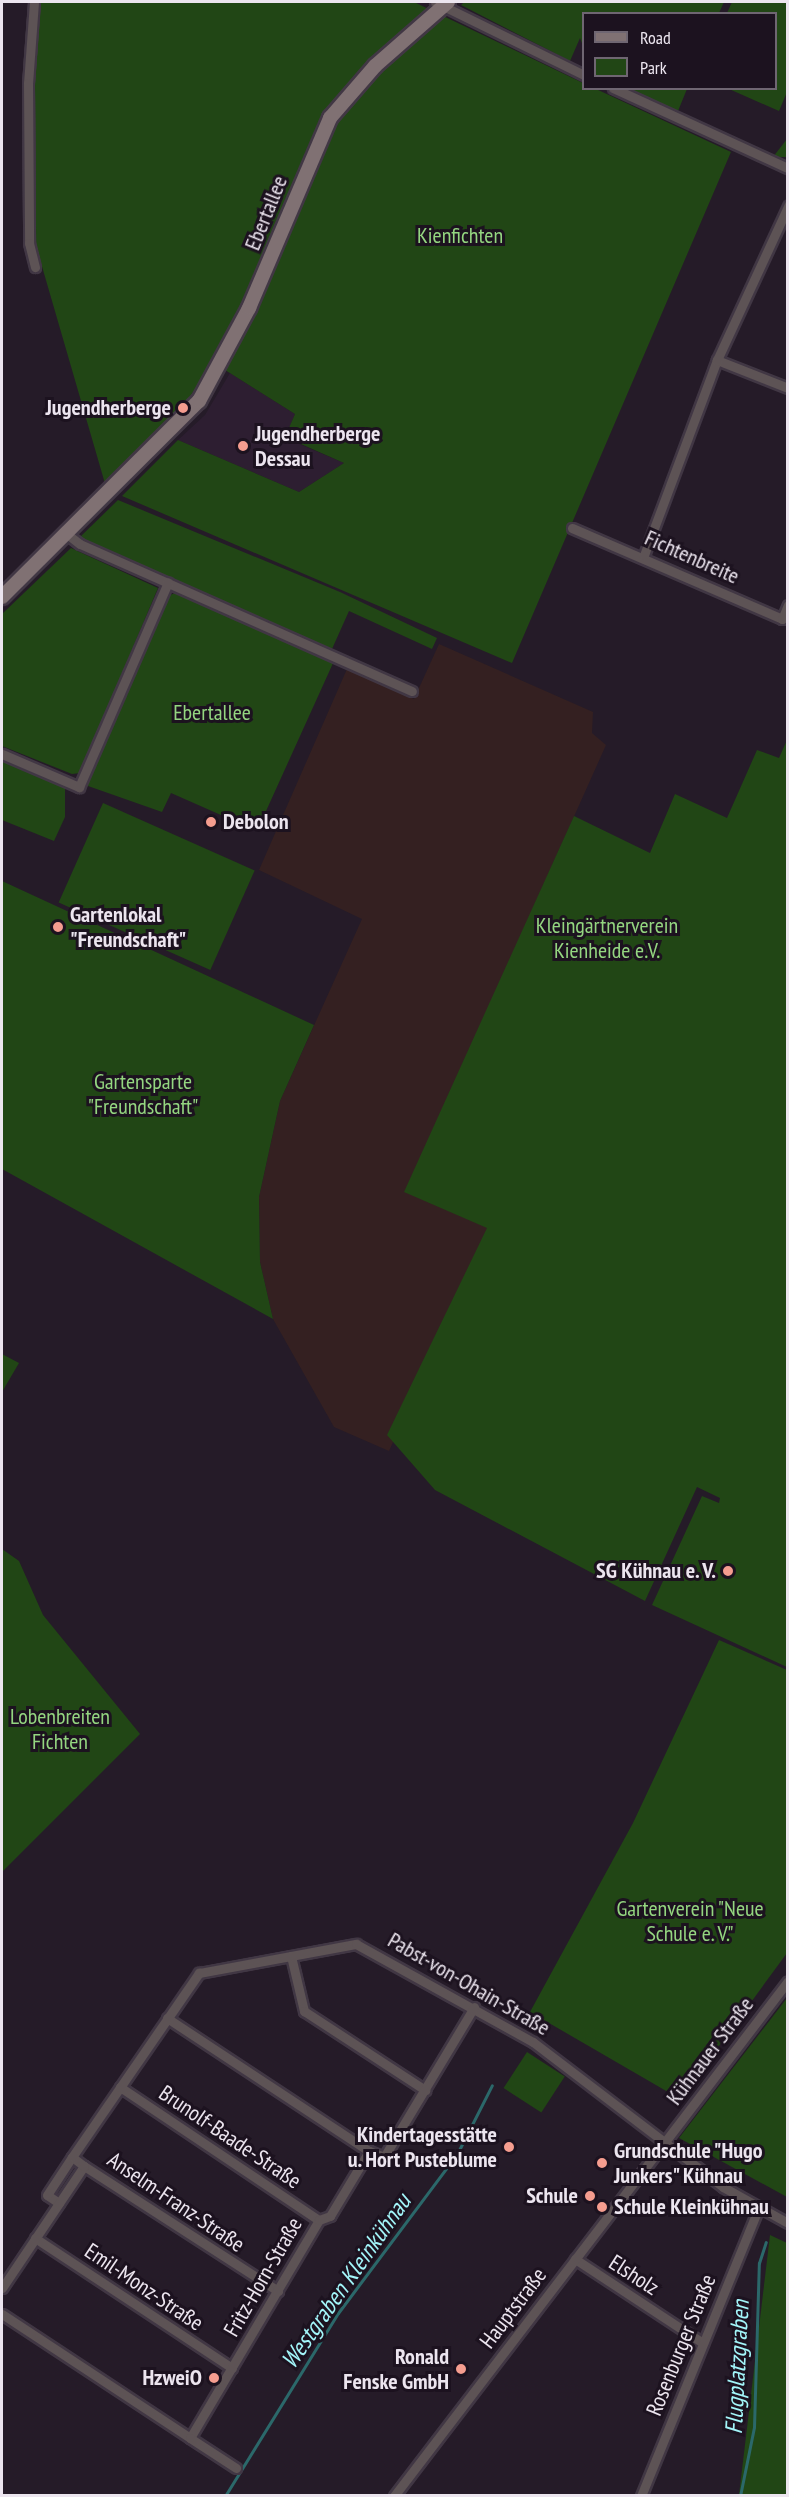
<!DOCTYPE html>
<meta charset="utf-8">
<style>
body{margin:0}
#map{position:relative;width:789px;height:2497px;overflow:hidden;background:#251b28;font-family:"PT Sans Narrow",sans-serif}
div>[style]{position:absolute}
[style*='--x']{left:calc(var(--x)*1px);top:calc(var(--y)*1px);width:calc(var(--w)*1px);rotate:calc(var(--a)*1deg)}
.built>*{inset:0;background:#2d1e31}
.industrial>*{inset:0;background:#342021}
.green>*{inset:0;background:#214615;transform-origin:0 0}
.stream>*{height:3px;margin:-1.5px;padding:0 1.5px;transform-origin:1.5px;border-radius:1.5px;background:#2b686a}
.roads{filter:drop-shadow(2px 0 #413744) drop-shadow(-2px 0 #413744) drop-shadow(0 2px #413744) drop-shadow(0 -2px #413744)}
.street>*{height:9px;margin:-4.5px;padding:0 4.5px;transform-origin:4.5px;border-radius:4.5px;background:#5d5355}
.secondary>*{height:14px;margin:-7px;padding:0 7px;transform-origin:7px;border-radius:7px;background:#807173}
.dots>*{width:16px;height:16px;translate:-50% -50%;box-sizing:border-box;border:3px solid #1c121f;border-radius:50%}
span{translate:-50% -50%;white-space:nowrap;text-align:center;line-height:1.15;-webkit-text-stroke:6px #1c121f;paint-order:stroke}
.street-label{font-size:22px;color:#ece5ef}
.park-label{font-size:22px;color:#94d680}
.poi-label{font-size:22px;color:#ece5ef;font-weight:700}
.right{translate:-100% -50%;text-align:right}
.left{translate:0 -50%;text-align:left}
.water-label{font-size:24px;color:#a3f5f9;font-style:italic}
.frame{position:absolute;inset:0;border:3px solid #ece5ef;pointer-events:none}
.legend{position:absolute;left:582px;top:12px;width:195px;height:78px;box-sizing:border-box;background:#1c121f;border:2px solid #6f6672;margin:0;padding:8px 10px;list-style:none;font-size:18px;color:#ece5ef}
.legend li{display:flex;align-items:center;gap:12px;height:30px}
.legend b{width:30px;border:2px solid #6f6672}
</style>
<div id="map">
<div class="built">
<div style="clip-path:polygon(230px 373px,295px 414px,285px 438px,344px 463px,299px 492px,178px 440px,205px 415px)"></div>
</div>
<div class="industrial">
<div style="clip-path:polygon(439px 644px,593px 712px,592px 733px,606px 745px,411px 1181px,496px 1218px,389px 1451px,334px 1427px,273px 1319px,260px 1262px,259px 1197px,280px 1101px,362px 919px,259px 870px,347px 669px,414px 699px)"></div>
</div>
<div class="green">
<div style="clip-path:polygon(36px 2px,414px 2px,583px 83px,584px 88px,596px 89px,731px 152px,512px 663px,122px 496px,178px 440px,299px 492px,344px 463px,285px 437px,295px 414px,214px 363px,180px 410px,106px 487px,32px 232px)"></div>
<div style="clip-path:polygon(464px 2px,724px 2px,719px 13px,584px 14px,583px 46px,580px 38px,570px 61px,461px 5px)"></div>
<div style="clip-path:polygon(732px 2px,787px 2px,787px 92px,779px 111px,729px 89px,776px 88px,776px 14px,727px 13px)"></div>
<div style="clip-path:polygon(629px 89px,687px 89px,678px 111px)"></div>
<div style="clip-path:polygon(787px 139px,787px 157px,773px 157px)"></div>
<div style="clip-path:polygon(118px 500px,340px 592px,437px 638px,432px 649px,349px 611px,332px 649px,84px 541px,80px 537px)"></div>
<div style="clip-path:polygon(71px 548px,158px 588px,80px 773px,72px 774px,2px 746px,2px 614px)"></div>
<div style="clip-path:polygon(180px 591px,334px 661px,257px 831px,171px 793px,162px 812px,88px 786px,87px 777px,165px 597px)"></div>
<div style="clip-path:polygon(787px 740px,787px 1667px,652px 1605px,702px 1496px,719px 1503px,720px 1498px,697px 1487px,645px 1601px,435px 1490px,387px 1435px,487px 1228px,404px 1192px,574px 816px,650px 853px,675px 794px,727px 818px,757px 750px,779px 758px)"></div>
<div style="clip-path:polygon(2px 758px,65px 787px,65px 817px,54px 841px,2px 820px)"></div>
<div style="left:103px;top:803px;width:166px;height:109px;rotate:24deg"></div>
<div style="clip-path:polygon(2px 881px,314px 1025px,280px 1101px,259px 1197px,260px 1262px,273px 1319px,2px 1169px)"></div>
<div style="clip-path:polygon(2px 1354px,19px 1363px,2px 1392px)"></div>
<div style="clip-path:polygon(2px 1549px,19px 1561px,43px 1615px,140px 1734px,2px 1872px)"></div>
<div style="clip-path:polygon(719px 1640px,787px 1670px,787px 1953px,680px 2099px,530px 2012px,633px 1823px)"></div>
<div style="clip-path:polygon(787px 1998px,787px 2197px,679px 2138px)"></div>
<div style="left:527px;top:2052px;width:45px;height:43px;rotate:33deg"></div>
<div style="clip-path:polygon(770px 2235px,787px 2243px,787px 2495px,739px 2495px)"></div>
</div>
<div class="stream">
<div style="--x:225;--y:2496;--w:215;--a:-58.3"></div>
<div style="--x:338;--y:2313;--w:199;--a:-53.2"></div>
<div style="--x:457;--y:2154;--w:77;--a:-63.1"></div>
<div style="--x:740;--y:2496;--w:70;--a:-78.5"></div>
<div style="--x:754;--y:2427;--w:164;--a:-88.3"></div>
<div style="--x:759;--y:2263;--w:22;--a:-72"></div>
</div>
<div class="roads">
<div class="street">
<div style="--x:34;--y:2;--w:81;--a:94.2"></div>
<div style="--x:28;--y:83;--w:160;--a:89.6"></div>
<div style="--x:29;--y:243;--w:25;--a:76"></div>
<div style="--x:435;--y:2;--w:166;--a:26.1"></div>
<div style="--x:613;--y:88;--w:192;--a:24.6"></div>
<div style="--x:717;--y:360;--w:76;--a:21.5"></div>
<div style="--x:572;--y:528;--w:229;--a:23.4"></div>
<div style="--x:782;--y:619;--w:15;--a:-67"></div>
<div style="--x:67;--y:534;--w:16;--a:38"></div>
<div style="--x:80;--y:544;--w:363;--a:23.9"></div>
<div style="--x:644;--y:555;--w:208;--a:-69.5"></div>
<div style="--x:717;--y:360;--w:170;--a:-65.2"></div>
<div style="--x:2;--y:754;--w:84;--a:23.2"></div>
<div style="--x:79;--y:787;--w:223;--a:-66.5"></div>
<div style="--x:291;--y:1956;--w:57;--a:76.7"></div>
<div style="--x:304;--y:2011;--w:145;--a:33.1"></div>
<div style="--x:167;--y:2018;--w:242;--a:33.4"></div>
<div style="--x:120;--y:2087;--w:239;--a:33.8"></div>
<div style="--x:84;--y:2166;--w:231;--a:32.8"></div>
<div style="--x:59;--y:2203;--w:14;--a:-146"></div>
<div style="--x:47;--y:2195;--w:45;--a:-56.7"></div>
<div style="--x:35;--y:2238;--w:236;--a:33.4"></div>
<div style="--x:575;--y:2259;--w:153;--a:33.3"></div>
<div style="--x:2;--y:2288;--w:147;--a:-56.1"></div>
<div style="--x:84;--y:2166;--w:15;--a:-143"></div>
<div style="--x:72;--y:2157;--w:224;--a:-55.4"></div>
<div style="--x:199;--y:1973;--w:160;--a:-10.5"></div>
<div style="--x:356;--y:1944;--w:202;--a:29"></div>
<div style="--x:533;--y:2042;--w:239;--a:37.3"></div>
<div style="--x:723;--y:2187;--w:74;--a:29"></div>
<div style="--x:2;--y:2314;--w:225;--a:33.4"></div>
<div style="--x:190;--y:2438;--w:253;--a:-59.4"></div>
<div style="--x:319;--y:2220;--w:12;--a:-20"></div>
<div style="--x:330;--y:2216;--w:76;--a:-59"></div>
<div style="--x:369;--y:2151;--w:16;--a:22"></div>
<div style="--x:384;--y:2157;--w:175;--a:-59"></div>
<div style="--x:190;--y:2438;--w:55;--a:33.1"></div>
<div style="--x:394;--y:2496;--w:648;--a:-52.58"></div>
<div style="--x:641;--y:2496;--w:310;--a:-67.8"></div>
</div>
<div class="secondary">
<div style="--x:2;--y:597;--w:278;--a:-44.9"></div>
<div style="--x:199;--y:401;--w:106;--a:-61.7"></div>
<div style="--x:249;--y:308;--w:207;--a:-66.9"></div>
<div style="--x:330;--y:118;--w:69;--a:-49.1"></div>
<div style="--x:375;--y:66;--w:97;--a:-41.2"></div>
</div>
</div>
<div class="dots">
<div style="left:183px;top:408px;background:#f59d8f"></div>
<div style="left:243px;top:446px;background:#f59d8f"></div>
<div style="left:211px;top:822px;background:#f59d8f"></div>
<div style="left:58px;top:927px;background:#f59d8f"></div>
<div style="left:728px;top:1571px;background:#f59d8f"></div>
<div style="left:509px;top:2147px;background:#f59d8f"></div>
<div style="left:602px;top:2163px;background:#f59d8f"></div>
<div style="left:590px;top:2196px;background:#f59d8f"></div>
<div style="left:602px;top:2207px;background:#f59d8f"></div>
<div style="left:461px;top:2369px;background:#f59d8f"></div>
<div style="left:214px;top:2378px;background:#f59d8f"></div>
</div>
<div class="street-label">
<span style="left:266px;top:213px;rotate:-68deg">Ebertallee</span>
<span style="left:692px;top:557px;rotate:24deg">Fichtenbreite</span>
<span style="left:469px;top:1984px;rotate:30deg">Pabst-von-Ohain-Straße</span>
<span style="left:710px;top:2051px;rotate:-53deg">Kühnauer Straße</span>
<span style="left:230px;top:2137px;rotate:34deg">Brunolf-Baade-Straße</span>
<span style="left:176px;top:2202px;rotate:34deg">Anselm-Franz-Straße</span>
<span style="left:634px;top:2275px;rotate:33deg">Elsholz</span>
<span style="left:263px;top:2277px;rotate:-60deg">Fritz-Horn-Straße</span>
<span style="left:144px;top:2287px;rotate:34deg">Emil-Monz-Straße</span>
<span style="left:513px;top:2308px;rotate:-53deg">Hauptstraße</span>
<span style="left:681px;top:2345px;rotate:-68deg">Rosenburger Straße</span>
</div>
<div class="park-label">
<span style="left:460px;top:236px">Kienfichten</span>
<span style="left:212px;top:713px">Ebertallee</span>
<span style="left:607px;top:938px">Kleingärtnerverein<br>Kienheide e.V.</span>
<span style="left:143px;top:1094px">Gartensparte<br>"Freundschaft"</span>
<span style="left:60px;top:1729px">Lobenbreiten<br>Fichten</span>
<span style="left:690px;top:1921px">Gartenverein "Neue<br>Schule e. V."</span>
</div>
<div class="poi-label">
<span class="right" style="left:171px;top:408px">Jugendherberge</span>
<span class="left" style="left:255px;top:446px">Jugendherberge<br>Dessau</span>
<span class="left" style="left:223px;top:822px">Debolon</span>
<span class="left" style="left:70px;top:927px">Gartenlokal<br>"Freundschaft"</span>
<span class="right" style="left:716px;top:1571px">SG Kühnau e. V.</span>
<span class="right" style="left:497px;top:2147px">Kindertagesstätte<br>u. Hort Pusteblume</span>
<span class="left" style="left:614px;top:2163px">Grundschule "Hugo<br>Junkers" Kühnau</span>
<span class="right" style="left:578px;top:2196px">Schule</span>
<span class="left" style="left:614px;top:2207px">Schule Kleinkühnau</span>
<span class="right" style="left:449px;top:2369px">Ronald<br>Fenske GmbH</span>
<span class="right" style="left:202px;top:2378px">HzweiO</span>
</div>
<div class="water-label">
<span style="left:346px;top:2281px;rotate:-55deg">Westgraben Kleinkühnau</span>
<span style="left:737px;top:2367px;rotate:-87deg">Flugplatzgraben</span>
</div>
<div class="frame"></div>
<ul class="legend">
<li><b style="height:8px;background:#807173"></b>Road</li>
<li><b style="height:16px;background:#214615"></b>Park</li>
</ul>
</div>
